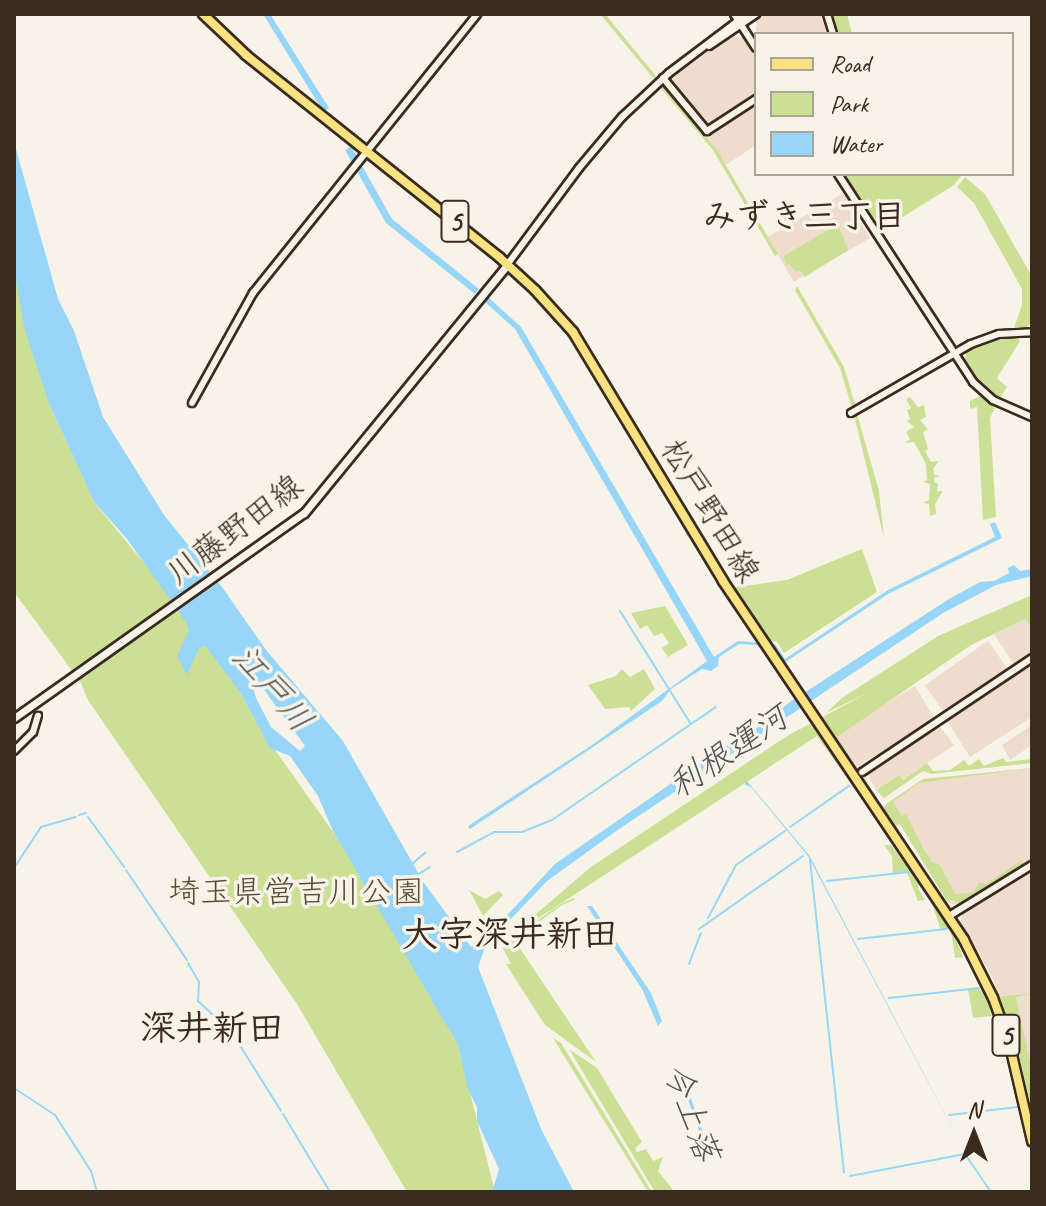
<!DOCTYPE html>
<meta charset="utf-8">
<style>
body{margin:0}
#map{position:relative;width:1046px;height:1206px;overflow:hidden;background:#f7f3e8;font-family:Caveat,"Klee One",sans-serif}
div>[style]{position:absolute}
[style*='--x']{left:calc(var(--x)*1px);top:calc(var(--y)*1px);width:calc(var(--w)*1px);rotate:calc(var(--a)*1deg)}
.built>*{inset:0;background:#eedccc;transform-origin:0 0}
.green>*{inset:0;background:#cbe095}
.water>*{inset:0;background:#97d6f8}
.stream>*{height:2px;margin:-1px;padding:0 1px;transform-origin:1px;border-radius:1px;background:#97d6f8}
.roads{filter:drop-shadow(2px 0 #3b2a1e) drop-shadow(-2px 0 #3b2a1e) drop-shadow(0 2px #3b2a1e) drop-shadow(0 -2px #3b2a1e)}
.tertiary>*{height:6px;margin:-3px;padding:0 3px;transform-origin:3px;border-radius:3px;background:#f7f3e8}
.secondary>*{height:7px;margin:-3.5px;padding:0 3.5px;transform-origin:3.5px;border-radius:3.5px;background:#f7f3e8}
.primary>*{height:8px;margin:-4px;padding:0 4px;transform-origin:4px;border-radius:4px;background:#f8e281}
span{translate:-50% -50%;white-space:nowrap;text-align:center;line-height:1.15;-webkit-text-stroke:7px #f7f3e8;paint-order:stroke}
.shield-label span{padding:2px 6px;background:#f7f3e8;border:2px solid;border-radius:6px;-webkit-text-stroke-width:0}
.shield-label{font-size:30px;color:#3b2a1e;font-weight:700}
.street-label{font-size:32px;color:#3b2a1e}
.park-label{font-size:32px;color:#584e36}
.neighbourhood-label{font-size:34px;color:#3b2a1e;font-weight:700}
.water-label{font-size:34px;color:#525554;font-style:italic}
.quarter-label{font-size:36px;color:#3b2a1e;font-weight:700}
.frame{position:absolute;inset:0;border:16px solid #3b2a1e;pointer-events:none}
.legend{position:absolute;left:754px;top:32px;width:260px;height:144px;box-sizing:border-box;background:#f7f3e8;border:2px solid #aca397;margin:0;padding:10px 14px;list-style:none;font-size:24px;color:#3b2a1e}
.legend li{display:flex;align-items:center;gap:16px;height:40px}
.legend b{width:40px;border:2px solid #aca397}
.north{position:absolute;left:934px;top:1094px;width:80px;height:80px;-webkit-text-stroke:6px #f7f3e8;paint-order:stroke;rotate:0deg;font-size:22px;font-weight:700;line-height:32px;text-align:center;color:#3b2a1e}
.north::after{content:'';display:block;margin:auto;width:28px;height:36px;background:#3b2a1e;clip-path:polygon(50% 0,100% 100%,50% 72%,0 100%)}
</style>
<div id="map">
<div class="built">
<div style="clip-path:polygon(763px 14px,822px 14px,829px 34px,756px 34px,757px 19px)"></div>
<div style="clip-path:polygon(731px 36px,744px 38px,756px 56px,756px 94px,707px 124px,671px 78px)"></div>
<div style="clip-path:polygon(756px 104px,756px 145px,726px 165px,706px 136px)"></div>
<div style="left:844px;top:193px;width:52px;height:88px;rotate:60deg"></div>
<div style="clip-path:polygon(1025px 619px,1032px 628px,1032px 654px,1014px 664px,994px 634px)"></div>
<div style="left:988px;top:641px;width:35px;height:77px;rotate:55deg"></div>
<div style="clip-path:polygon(1032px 662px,1032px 717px,970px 757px,946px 719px)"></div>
<div style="left:915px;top:686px;width:39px;height:93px;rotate:59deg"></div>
<div style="clip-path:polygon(938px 724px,954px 745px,902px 780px,898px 775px,876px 790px,866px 772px)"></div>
<div style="clip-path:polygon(1032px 725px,1032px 745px,1010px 760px,1002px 745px)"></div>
<div style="clip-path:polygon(1032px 768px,1032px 860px,957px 905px,948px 903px,900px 824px,894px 826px,882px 807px,923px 779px)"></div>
<div style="clip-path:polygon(1032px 870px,1032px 1114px,1017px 1052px,993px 979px,961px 922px,963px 912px)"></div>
</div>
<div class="green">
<div style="clip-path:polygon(600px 14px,605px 14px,656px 76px,654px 79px)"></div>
<div style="clip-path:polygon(832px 14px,847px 14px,852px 34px,838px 34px)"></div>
<div style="clip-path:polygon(665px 86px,717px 150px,778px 254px,775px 256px,713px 150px,660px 87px)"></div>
<div style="clip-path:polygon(843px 174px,961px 174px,962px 175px,954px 185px,882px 230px)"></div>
<div style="clip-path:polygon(965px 177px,985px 194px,1030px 273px,1032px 320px,1027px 328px,1014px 328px,1022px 305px,1022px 289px,974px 203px,957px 187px)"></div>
<div style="clip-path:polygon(838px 224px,848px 250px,805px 277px,800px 270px,796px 272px,789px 264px,786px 266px,784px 256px)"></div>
<div style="clip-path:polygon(14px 271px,50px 406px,94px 502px,165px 589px,240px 692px,261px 730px,350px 856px,458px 1045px,495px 1192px,407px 1192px,297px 1004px,88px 700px,81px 683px,14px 592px)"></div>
<div style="clip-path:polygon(797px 286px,844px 367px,855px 405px,851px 405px,840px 368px,795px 290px)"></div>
<div style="clip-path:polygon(1018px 336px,1020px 341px,997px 378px,1007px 387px,1000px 398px,970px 371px,964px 362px,967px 351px,998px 339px)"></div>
<div style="clip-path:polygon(980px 396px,995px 408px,990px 418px,996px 517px,983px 520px,977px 407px,970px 409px,970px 401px)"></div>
<div style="clip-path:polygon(910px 397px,918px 407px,924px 405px,926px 417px,920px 420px,928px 429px,923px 432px,928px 449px,925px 451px,931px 462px,939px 461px,933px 469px,934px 474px,940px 477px,935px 477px,934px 482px,938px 484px,937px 491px,943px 491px,935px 504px,936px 514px,930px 516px,929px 504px,923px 503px,929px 500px,930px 484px,923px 482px,927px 480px,926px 464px,914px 442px,905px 443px,910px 439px,906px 432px,914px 427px,907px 421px,910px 419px,907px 410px,911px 408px,906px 399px)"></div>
<div style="clip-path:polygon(857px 414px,879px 491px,884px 538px,855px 419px)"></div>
<div style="clip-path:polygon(862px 549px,877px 592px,784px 653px,777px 642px,767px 641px,731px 588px,787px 580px)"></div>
<div style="clip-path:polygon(1032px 595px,1032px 628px,1025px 619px,971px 645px,837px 737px,879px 802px,876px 804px,819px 719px,867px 693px,826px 713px,842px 698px,938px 636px)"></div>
<div style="clip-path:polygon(665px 606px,688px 645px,668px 657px,662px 648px,669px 643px,662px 633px,654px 636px,647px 625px,640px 629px,631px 613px)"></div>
<div style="clip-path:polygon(622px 669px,630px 677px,644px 669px,655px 689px,631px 711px,629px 707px,605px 709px,588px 685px,616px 676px)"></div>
<div style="clip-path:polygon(815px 721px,869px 809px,817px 736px,508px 938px,591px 867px,787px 736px)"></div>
<div style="clip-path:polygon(1003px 758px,1006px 762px,1032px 759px,1032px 763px,931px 774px,923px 771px,884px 798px,876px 790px,899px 775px,903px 780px,927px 763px,933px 771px,950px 770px,964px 760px,969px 766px,979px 759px,984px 766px)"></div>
<div style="clip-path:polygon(1032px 768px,919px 783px,893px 802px,902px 816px,906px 814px,923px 848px,932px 862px,940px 865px,955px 894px,972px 893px,979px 883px,986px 884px,1022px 860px,1024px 864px,960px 904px,953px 899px,947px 901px,900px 824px,894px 826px,884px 811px,886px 804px,923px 779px)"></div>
<div style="clip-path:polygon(884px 845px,891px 845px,919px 882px,918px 888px,925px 900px,918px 901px,907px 873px,893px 874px,892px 856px)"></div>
<div style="clip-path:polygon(469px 890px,485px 899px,499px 891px,503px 895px,483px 916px)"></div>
<div style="clip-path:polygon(573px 898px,576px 899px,562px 905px,539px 922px,521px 940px,519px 947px,596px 1062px,545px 1025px,506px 964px,511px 964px,503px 948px,508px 941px,561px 904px)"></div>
<div style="clip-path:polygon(931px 901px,955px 936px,963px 957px,955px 958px,952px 937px,949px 929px,941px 930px)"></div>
<div style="clip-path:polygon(979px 988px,986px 996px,992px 1016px,973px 1018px,968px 989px)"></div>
<div style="clip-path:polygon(1032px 993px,1016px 997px,1032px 1071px,1032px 1114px,1017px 1048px,998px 997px)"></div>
<div style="clip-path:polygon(553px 1038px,561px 1043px,652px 1192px,648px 1192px)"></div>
<div style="clip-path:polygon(569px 1049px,597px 1068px,642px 1142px,635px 1148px,637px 1152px,646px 1149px,653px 1161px,663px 1157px,658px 1171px,673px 1190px,655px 1192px)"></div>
</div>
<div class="water">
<div style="clip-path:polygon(263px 14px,270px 14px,329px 108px,324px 111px,321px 108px)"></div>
<div style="clip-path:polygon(evenodd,14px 142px,58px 299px,74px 331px,103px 417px,164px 515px,222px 587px,266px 650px,343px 741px,424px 883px,471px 947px,482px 942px,555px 864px,715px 753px,753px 731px,790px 702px,949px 599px,980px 582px,994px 581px,1009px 573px,1008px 568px,1014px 565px,1020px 571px,1032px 569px,1032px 576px,996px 585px,943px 613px,619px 829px,547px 881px,486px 945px,478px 967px,542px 1131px,574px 1192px,492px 1192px,499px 1169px,477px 1121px,477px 1107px,468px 1090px,458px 1045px,333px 831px,318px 796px,290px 756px,270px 748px,240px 692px,205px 646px,199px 648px,187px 675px,177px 656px,189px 630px,186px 622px,127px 539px,94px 502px,50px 406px,25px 331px,14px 270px,14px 142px,257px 680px,305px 746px,300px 751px,271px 727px,256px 698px,252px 682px,257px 680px)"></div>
<div style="clip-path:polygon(351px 146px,392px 219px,479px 289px,475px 294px,386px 223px,345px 150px)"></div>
<div style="clip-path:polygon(488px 297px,521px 327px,714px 657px,738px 641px,775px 644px,785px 659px,888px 590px,995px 537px,990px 524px,995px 522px,1002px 538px,888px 594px,784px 663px,773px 646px,739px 644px,719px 657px,718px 666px,711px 671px,702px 669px,671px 689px,662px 701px,470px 829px,468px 826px,592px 745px,707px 661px,515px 329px,485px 302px)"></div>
<div style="clip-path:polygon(746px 780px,809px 855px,964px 1150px,808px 856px,751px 787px,745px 785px)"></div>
<div style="clip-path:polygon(587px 906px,592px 906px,651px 993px,662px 1021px,658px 1026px,642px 989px)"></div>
<div style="clip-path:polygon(682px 1073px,709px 1149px,707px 1154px,679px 1074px)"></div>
</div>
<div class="stream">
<div style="--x:620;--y:611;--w:133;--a:57.9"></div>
<div style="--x:79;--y:815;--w:7;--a:-16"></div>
<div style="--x:88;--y:817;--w:62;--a:54.2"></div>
<div style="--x:790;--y:827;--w:72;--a:-34.8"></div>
<div style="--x:457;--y:852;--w:42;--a:-28.4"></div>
<div style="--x:494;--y:832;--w:28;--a:0"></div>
<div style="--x:522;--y:832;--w:32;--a:-22"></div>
<div style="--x:552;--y:820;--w:199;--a:-34.6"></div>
<div style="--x:810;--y:860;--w:314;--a:83.8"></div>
<div style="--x:412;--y:864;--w:18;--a:-41"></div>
<div style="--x:14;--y:868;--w:49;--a:-56.6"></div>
<div style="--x:41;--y:827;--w:36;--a:-16"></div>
<div style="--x:126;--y:870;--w:109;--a:55.9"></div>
<div style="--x:417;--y:875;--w:15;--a:-32"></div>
<div style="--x:827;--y:881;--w:83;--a:-6.2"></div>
<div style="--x:708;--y:918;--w:60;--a:-62.2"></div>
<div style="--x:736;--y:865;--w:60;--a:-34.8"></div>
<div style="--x:699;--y:929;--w:127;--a:-35.1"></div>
<div style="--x:858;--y:939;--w:89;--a:-6.5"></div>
<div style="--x:188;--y:963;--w:22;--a:60"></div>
<div style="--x:199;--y:982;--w:19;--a:93"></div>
<div style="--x:198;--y:1001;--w:19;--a:43"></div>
<div style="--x:212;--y:1014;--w:13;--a:27"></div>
<div style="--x:224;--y:1020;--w:107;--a:57.9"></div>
<div style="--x:689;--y:964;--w:33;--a:-69"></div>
<div style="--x:889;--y:998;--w:91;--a:-6.3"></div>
<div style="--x:14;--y:1088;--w:49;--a:33.4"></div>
<div style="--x:55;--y:1115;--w:67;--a:57.3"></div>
<div style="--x:91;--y:1171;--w:22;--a:74"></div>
<div style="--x:283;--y:1114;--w:91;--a:58.9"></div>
<div style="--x:949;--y:1115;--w:69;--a:-6.6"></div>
<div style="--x:850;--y:1176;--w:117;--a:-10.8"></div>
<div style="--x:965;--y:1154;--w:46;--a:55.6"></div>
</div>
<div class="roads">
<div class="tertiary">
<div style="--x:734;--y:14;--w:40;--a:57.1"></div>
<div style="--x:827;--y:14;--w:21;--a:73"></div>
<div style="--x:709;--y:46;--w:57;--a:-34.2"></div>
<div style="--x:663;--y:78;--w:69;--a:50.3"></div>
<div style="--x:707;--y:131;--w:59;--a:-33.1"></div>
<div style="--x:838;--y:174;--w:248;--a:57"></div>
<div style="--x:973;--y:382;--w:27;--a:42"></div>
<div style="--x:993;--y:400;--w:43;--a:23.6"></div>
<div style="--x:507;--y:265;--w:121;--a:-53.4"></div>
<div style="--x:579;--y:168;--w:67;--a:-49.9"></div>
<div style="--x:622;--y:117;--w:64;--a:-43.1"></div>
<div style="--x:669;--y:73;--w:98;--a:-37.1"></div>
<div style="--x:192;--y:403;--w:126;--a:-61"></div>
<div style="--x:253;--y:293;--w:358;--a:-51.2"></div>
<div style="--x:851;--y:413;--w:138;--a:-29.9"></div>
<div style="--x:971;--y:344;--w:30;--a:-20"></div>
<div style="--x:999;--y:334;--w:33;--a:-3"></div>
<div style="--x:14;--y:751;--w:27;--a:-45"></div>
<div style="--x:33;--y:732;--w:17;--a:-73"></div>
<div style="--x:862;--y:772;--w:205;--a:-33.8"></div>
<div style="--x:949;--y:916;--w:97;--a:-31.6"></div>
</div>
<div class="secondary">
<div style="--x:14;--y:718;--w:355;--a:-35.3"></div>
<div style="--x:304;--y:513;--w:320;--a:-50.7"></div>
</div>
<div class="primary">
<div style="--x:203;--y:14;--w:59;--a:43.6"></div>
<div style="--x:246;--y:55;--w:324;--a:38.6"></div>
<div style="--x:499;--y:257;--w:49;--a:42.5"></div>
<div style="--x:535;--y:290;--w:57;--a:47.9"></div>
<div style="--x:573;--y:332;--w:291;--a:58.9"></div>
<div style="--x:723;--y:581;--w:432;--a:56.1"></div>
<div style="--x:964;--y:940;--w:65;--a:63.4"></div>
<div style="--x:993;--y:998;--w:47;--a:70"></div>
<div style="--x:1009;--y:1042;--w:102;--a:76.9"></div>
</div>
</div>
<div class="shield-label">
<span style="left:455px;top:221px">5</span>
<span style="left:1006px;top:1035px">5</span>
</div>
<div class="street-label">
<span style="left:710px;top:511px;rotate:59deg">松戸野田線</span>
<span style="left:235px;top:530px;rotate:-37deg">川藤野田線</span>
</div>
<div class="park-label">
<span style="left:296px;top:892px">埼玉県営吉川公園</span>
</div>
<div class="neighbourhood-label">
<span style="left:804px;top:216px">みずき三丁目</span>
</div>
<div class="water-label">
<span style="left:273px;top:688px;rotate:49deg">江戸川</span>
<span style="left:728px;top:751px;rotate:-34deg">利根運河</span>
<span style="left:692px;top:1112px;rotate:70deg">今上落</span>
</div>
<div class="quarter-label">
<span style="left:510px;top:935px">大字深井新田</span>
<span style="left:212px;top:1029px">深井新田</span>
</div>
<div class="frame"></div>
<ul class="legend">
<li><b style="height:10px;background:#f8e281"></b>Road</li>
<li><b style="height:22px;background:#cbe095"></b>Park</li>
<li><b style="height:22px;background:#97d6f8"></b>Water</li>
</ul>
<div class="north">N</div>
</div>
